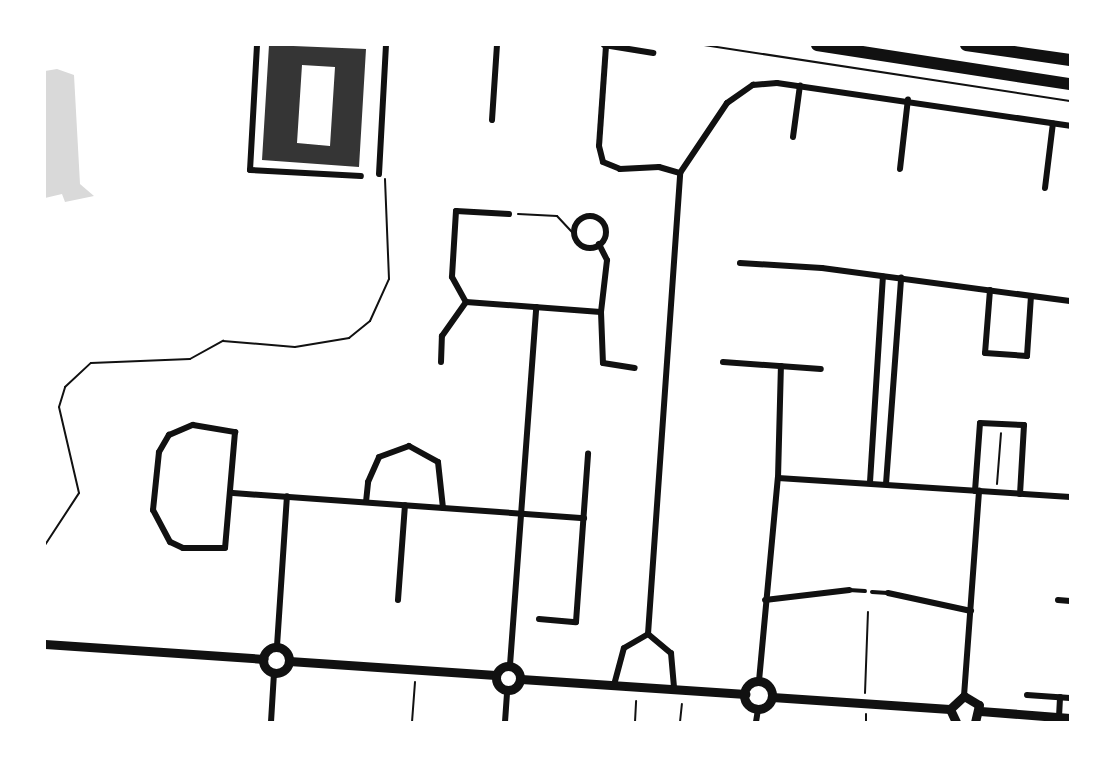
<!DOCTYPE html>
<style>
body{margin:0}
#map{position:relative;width:1115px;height:767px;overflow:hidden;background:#fff;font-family:Bitter,serif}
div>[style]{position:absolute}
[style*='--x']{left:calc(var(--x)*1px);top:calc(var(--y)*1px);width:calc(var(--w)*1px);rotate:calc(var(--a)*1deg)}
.water>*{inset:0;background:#d9d9d9}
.building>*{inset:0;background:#353535}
.path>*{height:2px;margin:-1px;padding:0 1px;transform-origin:1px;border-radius:1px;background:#111}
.service>*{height:4px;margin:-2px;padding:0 2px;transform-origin:2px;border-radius:2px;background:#111}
.minor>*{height:6px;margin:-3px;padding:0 3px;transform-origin:3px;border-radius:3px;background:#111}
.minor>.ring{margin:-3px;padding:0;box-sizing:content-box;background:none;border:6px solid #111;border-radius:50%}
.tertiary>*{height:9px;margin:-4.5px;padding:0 4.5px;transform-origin:4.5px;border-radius:4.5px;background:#111}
.tertiary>.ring{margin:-4.5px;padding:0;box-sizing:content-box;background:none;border:9px solid #111;border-radius:50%}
.trunk>*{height:12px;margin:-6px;padding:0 6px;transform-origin:6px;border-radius:6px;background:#111}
span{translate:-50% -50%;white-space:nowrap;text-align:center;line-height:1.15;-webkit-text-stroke:6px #fff;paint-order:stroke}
.frame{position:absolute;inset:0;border:46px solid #fff;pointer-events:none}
</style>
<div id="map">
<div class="water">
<div style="clip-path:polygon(57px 69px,74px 75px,80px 184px,94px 196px,65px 202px,62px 194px,45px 198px,45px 71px)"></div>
</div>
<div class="building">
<div style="clip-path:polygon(evenodd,269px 45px,366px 49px,359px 167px,262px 160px,269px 45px,302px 65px,335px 67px,330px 146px,297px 143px,302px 65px)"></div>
</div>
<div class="path">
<div style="--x:704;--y:45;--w:370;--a:8.7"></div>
<div style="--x:518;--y:214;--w:39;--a:3"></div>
<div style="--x:557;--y:216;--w:25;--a:47"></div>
<div style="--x:997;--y:484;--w:51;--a:-85.5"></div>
<div style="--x:45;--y:545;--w:62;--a:-56.8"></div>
<div style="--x:79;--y:493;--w:88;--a:-103.1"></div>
<div style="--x:59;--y:407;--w:21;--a:-73"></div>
<div style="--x:65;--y:387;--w:35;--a:-43"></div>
<div style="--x:91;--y:363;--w:99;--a:-2.3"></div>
<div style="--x:190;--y:359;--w:38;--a:-29"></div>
<div style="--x:223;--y:341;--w:72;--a:4.8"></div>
<div style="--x:295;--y:347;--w:55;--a:-9.5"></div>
<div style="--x:349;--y:338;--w:27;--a:-39"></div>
<div style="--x:370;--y:321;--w:46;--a:-65.7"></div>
<div style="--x:389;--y:279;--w:100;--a:-92.3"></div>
<div style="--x:865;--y:693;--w:81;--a:-87.9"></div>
<div style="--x:866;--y:714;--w:8;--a:90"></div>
<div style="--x:412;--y:722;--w:40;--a:-85.7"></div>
<div style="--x:635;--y:722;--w:21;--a:-87"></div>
<div style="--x:680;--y:722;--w:18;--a:-84"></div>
</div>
<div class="service">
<div style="--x:849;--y:590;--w:16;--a:4"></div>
<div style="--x:872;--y:592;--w:16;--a:4"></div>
</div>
<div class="minor">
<div style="--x:257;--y:45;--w:125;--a:93.2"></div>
<div style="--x:250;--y:170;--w:111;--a:3.1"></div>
<div style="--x:604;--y:45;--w:50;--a:9.3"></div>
<div style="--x:606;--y:46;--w:100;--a:94"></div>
<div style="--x:599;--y:146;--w:16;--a:76"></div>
<div style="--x:603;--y:162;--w:18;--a:22"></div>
<div style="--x:620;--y:169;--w:39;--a:-3"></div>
<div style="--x:659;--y:167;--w:22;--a:16"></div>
<div style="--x:492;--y:120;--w:75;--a:-86.2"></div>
<div style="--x:793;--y:137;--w:52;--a:-82.3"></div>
<div style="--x:900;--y:169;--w:70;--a:-83.5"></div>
<div style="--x:379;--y:174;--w:129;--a:-86.9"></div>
<div style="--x:1045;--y:188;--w:65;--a:-83"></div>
<div style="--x:509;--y:214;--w:53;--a:-176.8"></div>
<div style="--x:456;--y:211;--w:66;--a:93.5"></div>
<div style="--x:452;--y:277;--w:29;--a:61"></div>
<div style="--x:466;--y:302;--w:135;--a:4.2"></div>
<div style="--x:601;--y:312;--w:52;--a:-83.4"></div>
<div style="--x:607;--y:260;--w:18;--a:-117"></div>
<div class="ring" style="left:574px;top:216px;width:26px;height:26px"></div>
<div style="--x:740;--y:263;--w:82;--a:3.5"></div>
<div style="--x:822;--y:268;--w:250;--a:7.6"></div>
<div style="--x:990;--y:290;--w:63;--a:94.5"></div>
<div style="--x:985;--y:353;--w:42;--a:4.1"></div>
<div style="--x:1027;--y:356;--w:60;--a:-86.2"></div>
<div style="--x:601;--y:312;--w:51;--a:87.8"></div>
<div style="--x:603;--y:363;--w:32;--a:9"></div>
<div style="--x:441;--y:362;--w:26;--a:-88"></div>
<div style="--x:442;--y:336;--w:42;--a:-54.8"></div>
<div style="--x:723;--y:362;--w:98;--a:4.1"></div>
<div style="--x:193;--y:425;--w:43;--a:9.5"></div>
<div style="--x:235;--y:432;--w:116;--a:94.9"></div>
<div style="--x:225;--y:548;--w:42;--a:180"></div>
<div style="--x:183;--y:548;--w:14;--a:-155"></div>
<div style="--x:170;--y:542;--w:36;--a:-118"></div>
<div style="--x:153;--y:510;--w:58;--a:-84.1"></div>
<div style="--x:159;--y:452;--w:20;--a:-60"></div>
<div style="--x:169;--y:435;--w:26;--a:-23"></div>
<div style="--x:778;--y:478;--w:293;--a:3.7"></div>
<div style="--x:778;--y:478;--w:112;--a:-88.5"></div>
<div style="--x:870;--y:482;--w:206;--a:-86.4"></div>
<div style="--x:886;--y:484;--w:207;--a:-85.8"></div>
<div style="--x:975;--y:491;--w:68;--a:-85.8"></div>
<div style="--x:980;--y:423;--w:44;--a:2.6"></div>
<div style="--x:1024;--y:425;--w:69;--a:93.3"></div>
<div style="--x:233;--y:493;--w:352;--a:4.1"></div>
<div style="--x:366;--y:502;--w:20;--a:-84"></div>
<div style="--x:368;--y:482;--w:27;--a:-66"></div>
<div style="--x:379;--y:457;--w:32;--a:-20"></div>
<div style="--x:409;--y:446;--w:33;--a:29"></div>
<div style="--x:438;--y:462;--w:46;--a:83.8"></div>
<div style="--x:888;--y:593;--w:85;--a:12.2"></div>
<div style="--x:398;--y:600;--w:95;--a:-85.8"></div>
<div style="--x:765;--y:600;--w:85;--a:-6.8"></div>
<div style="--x:1058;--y:600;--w:12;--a:5"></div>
<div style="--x:539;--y:619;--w:37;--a:5"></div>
<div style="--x:576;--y:622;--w:169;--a:-85.9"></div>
<div style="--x:648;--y:634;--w:462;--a:-86"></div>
<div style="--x:680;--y:173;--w:84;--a:-56.1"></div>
<div style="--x:727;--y:103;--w:32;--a:-35"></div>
<div style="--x:753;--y:85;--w:24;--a:-5"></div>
<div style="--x:777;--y:83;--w:296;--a:8.3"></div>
<div style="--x:648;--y:634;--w:30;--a:40"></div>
<div style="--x:671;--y:653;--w:36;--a:85"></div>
<div style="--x:277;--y:646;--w:150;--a:-86.2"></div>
<div style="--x:510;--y:665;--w:359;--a:-85.8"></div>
<div style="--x:759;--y:681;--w:204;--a:-84.7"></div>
<div style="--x:614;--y:685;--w:38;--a:-75"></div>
<div style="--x:624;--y:648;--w:28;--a:-30"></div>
<div style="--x:1027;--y:695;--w:43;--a:4"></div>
<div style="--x:964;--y:696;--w:206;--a:-85.8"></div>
<div style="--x:1059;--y:717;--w:20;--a:-87"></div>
<div style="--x:271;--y:722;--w:49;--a:-86.5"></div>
<div style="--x:505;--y:722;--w:32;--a:-86"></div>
<div style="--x:756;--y:722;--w:13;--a:-81"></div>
</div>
<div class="tertiary">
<div style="--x:45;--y:644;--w:219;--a:3.9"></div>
<div class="ring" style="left:263px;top:647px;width:17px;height:17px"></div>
<div style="--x:289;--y:661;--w:207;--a:3.9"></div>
<div class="ring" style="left:496px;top:666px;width:15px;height:15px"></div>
<div style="--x:521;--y:679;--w:225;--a:3.8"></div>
<div class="ring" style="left:744px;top:681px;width:19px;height:19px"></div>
<div style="--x:772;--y:697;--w:178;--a:3.9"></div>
<div style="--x:980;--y:711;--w:90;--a:4.4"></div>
<div style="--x:956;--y:722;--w:14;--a:-115"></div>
<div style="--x:950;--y:709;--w:19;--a:-43"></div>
<div style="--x:964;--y:696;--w:17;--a:31"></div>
<div style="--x:979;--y:705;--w:17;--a:103"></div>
</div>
<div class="trunk">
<div style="--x:817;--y:45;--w:256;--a:8.8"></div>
<div style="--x:966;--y:45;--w:105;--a:8.2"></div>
</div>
<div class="frame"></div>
</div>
